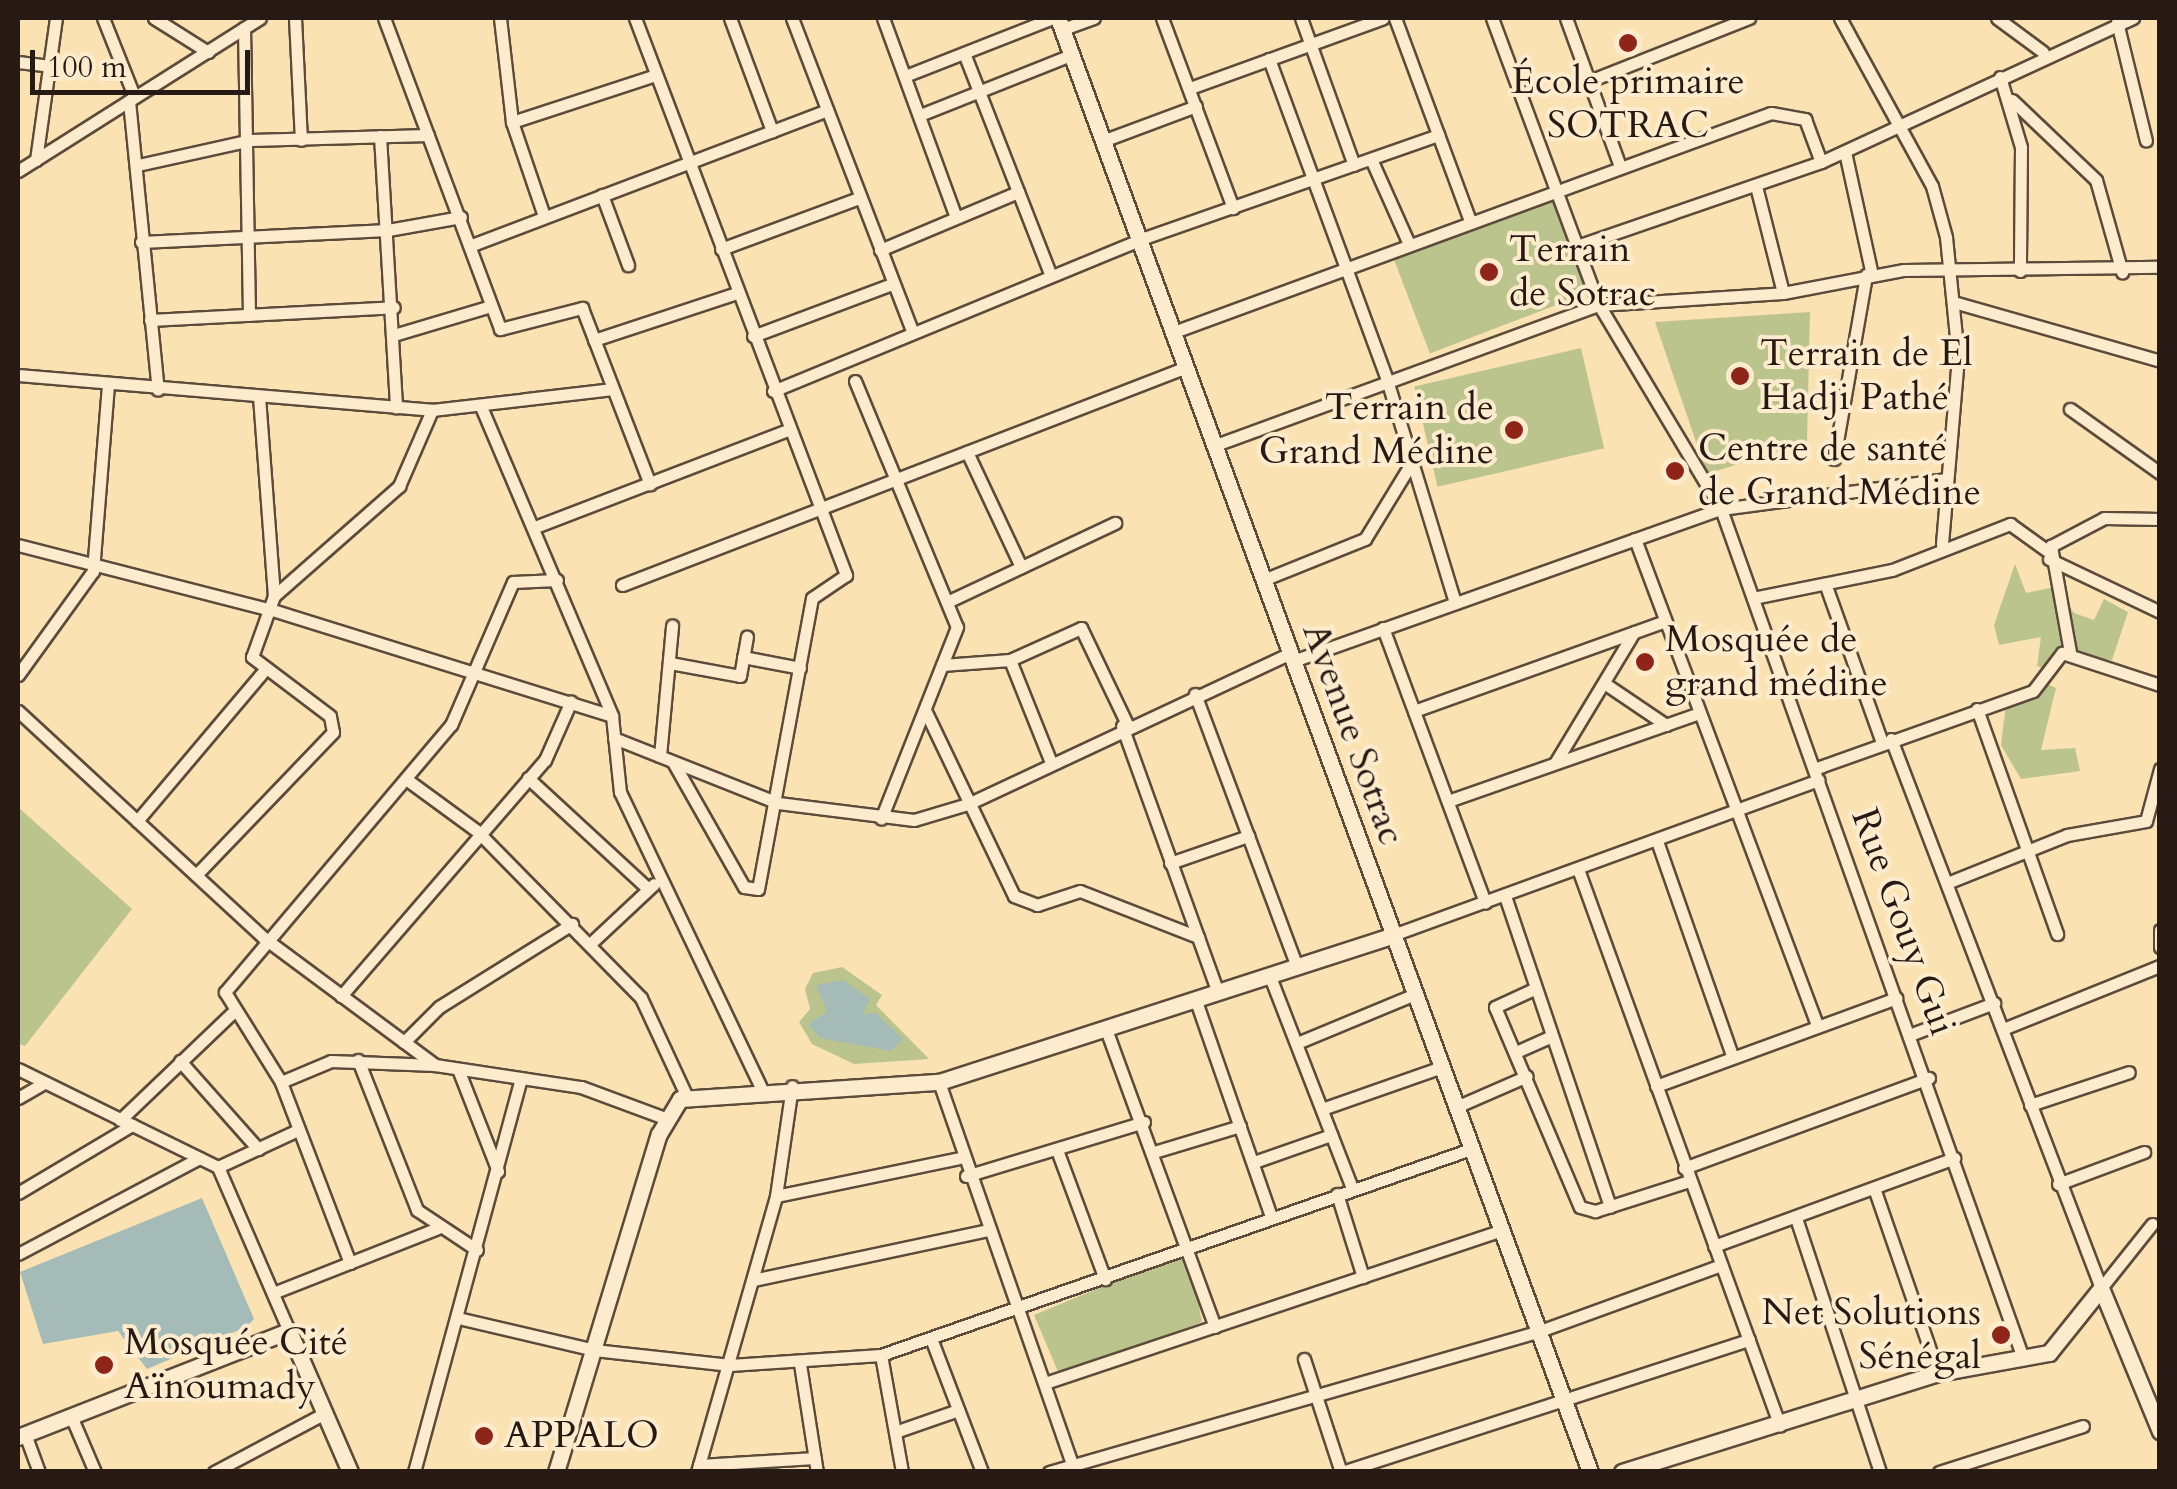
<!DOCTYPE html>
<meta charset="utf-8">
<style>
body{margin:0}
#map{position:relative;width:2177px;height:1489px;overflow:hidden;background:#fbe2b2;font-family:Cardo,serif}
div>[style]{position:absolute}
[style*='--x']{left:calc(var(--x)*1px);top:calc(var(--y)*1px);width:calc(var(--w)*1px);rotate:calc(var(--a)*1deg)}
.green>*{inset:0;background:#bcc48e;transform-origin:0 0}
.water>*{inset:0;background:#a4bbb8}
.roads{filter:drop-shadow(2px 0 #5c4b3b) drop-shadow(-2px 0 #5c4b3b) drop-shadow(0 2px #5c4b3b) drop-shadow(0 -2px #5c4b3b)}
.street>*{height:11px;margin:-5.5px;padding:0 5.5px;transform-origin:5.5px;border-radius:5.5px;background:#fceccd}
.secondary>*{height:15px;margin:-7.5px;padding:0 7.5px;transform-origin:7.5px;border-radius:7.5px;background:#fceccd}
.dots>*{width:28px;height:28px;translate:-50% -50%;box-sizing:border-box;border:5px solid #fceccd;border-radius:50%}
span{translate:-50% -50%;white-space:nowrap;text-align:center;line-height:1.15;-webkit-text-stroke:8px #fceccd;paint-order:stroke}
.poi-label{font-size:38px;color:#271913}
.left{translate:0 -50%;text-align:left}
.right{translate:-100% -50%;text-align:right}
.street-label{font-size:38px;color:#271913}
.frame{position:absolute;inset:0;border:20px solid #271913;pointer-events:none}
.scale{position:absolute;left:30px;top:50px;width:220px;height:45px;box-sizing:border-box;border:5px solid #271913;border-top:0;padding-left:12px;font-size:30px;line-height:35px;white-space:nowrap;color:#271913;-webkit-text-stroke:8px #fceccd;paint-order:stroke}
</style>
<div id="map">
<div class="green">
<div style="left:1553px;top:197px;width:102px;height:171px;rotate:69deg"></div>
<div style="clip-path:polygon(1810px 312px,1807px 442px,1707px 474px,1655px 322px)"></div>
<div style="left:1581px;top:348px;width:103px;height:171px;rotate:77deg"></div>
<div style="clip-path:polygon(2015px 564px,2026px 593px,2054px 587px,2074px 613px,2094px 620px,2104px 599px,2128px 612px,2112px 660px,2057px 656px,2047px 669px,2037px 666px,2041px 637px,1999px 645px,1994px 625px)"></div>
<div style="clip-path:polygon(2045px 683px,2056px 688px,2041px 750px,2075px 748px,2080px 771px,2021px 779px,2001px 745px,2007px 696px)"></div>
<div style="clip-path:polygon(18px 807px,132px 909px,25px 1046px,18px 1043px)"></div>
<div style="clip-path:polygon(842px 967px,882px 995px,876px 1005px,929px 1059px,854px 1064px,812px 1044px,799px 1022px,810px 1009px,805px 989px,813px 973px)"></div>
<div style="clip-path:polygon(1171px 1258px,1182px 1260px,1195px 1286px,1202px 1322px,1059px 1374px,1034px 1315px)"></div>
</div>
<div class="water">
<div style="clip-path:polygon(843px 980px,870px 999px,863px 1014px,876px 1013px,903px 1039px,891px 1051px,820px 1038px,808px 1024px,827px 1012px,816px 985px)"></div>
<div style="clip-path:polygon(202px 1198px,254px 1319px,246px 1327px,147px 1369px,118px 1331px,43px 1344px,20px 1272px)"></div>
</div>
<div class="roads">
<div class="street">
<div style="--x:103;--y:18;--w:84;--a:68.3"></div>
<div style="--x:154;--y:18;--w:64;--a:32.2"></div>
<div style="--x:295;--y:18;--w:122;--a:87.2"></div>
<div style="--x:384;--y:18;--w:332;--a:69.5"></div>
<div style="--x:500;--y:329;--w:85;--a:-14.4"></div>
<div style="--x:582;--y:308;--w:189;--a:68.9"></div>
<div style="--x:500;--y:18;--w:105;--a:83.4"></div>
<div style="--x:512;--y:122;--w:99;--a:71.2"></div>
<div style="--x:635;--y:18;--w:596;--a:69.25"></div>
<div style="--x:846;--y:575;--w:41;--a:145.9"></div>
<div style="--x:812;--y:598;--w:296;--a:100.5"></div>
<div style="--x:758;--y:889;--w:14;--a:-172"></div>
<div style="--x:744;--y:887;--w:144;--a:-119.6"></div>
<div style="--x:730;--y:18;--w:121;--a:69.6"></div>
<div style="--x:792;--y:18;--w:335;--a:69"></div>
<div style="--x:883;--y:18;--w:212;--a:69.9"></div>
<div style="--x:1162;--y:18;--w:203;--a:69.5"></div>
<div style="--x:1301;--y:18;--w:156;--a:70.2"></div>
<div style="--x:1395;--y:18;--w:216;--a:69.7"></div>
<div style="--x:1492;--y:18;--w:306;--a:69.6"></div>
<div style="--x:1599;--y:305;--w:238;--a:59.1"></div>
<div style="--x:1721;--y:509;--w:901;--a:70.42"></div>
<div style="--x:1566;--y:18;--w:155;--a:70"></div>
<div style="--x:1840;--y:18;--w:192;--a:61.3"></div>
<div style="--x:1932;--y:186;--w:53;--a:74.6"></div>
<div style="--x:1946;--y:237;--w:121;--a:84.3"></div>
<div style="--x:1958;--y:357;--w:188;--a:94.9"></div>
<div style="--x:1997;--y:18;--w:57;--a:36.5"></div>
<div style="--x:2117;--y:22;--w:122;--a:76.3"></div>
<div style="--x:244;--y:28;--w:287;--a:89"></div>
<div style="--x:1063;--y:29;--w:33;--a:-20"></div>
<div style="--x:964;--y:53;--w:237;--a:68.7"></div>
<div style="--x:1269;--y:59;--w:342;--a:69.8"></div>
<div style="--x:1387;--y:380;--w:233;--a:73"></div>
<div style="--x:18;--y:62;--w:32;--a:7"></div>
<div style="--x:905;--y:76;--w:159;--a:-21.4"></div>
<div style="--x:2000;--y:77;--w:73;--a:73.3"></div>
<div style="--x:2021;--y:147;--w:124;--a:90.5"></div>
<div style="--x:1589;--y:81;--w:172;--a:-21.5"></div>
<div style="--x:1190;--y:88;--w:205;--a:-19.9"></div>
<div style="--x:2012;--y:100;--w:116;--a:43.6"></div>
<div style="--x:2096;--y:180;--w:96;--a:74.2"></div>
<div style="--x:129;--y:101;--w:290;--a:84.3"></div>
<div style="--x:920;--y:115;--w:165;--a:-21.7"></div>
<div style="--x:512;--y:122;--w:151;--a:-18.1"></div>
<div style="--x:380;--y:136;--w:272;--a:86.6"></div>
<div style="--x:1105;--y:140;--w:97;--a:-20.5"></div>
<div style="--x:1845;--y:152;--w:126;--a:77.6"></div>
<div style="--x:1371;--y:159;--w:93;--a:65.9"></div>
<div style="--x:36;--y:160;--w:143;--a:-82"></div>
<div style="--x:138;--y:165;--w:116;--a:-12.5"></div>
<div style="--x:251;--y:140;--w:177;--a:-1.6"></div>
<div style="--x:18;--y:171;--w:286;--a:-32.3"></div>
<div style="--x:1756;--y:186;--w:110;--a:75.8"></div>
<div style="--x:602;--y:195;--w:75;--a:69.6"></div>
<div style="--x:141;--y:242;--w:247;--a:-2.8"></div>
<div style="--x:388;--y:230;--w:74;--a:-10.1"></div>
<div style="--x:472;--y:245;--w:380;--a:-20.8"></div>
<div style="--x:1577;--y:246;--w:258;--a:-19"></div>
<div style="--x:1821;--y:162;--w:344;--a:-24.8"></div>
<div style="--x:721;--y:249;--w:147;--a:-20.3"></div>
<div style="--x:880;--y:250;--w:150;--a:-22.8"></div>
<div style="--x:1957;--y:303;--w:211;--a:15.9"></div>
<div style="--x:150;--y:320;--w:244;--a:-3"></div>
<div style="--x:1171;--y:333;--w:639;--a:-20.14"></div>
<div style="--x:1771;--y:113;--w:35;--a:10"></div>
<div style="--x:1805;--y:119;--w:46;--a:69.6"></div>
<div style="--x:397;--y:334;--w:98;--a:-16.6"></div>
<div style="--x:753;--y:336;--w:148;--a:-20.5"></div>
<div style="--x:594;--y:340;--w:151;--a:-18.2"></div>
<div style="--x:18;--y:375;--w:415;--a:4.8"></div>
<div style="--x:432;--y:410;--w:182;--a:-6.6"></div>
<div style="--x:855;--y:381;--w:266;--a:67.5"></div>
<div style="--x:957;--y:627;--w:206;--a:111.6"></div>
<div style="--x:773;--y:391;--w:398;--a:-22.4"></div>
<div style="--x:1141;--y:239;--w:315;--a:-19.3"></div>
<div style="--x:482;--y:409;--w:333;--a:67"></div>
<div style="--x:612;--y:716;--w:76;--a:84"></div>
<div style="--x:620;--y:792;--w:327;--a:64.5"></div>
<div style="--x:2070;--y:409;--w:110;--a:35.4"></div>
<div style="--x:1213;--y:446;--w:411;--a:-20.1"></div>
<div style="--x:1599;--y:305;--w:184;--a:-3.7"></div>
<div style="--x:1783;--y:293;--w:123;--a:-10.8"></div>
<div style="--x:1904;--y:270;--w:256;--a:-0.7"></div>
<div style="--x:967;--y:452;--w:127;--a:64.8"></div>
<div style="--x:1834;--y:459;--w:187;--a:-80.1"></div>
<div style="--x:535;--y:527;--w:271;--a:-21"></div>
<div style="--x:1635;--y:539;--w:516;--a:69.46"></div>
<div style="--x:18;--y:545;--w:262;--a:14.4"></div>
<div style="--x:272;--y:610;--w:356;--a:17.3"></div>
<div style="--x:2049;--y:559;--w:123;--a:25.5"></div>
<div style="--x:1263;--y:580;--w:110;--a:-21.9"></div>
<div style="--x:1365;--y:539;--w:90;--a:-58.6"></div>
<div style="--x:622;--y:585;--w:602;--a:-21.11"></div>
<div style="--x:1826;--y:586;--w:166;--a:70.3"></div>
<div style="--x:274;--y:596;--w:167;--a:-41.3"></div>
<div style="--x:399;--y:486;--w:83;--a:-66.5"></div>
<div style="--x:1753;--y:598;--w:142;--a:-11.4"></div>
<div style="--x:1892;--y:570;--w:127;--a:-21.3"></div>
<div style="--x:2010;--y:524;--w:48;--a:35.7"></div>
<div style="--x:947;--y:602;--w:186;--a:-25.2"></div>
<div style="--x:1383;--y:628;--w:293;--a:69.6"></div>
<div style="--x:2070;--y:652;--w:108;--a:-100.2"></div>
<div style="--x:2051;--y:546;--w:60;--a:-27.8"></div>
<div style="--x:2104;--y:518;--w:56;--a:1"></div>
<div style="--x:743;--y:657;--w:58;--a:10.9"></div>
<div style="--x:1010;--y:660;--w:108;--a:68.2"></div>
<div style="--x:1293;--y:661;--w:454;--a:-19.6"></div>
<div style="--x:1721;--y:509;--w:226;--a:-7.6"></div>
<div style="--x:670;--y:663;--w:71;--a:10.5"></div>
<div style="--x:740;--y:676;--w:40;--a:-80"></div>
<div style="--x:942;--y:665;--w:68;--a:-4.2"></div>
<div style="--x:1010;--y:660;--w:78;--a:-24.3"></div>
<div style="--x:1081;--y:628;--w:106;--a:64.4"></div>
<div style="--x:18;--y:675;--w:128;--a:-54.2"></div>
<div style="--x:93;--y:571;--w:186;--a:-85.4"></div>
<div style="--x:1604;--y:683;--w:75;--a:34.1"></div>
<div style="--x:1195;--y:694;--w:288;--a:69.5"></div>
<div style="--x:1977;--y:709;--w:239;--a:70.4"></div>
<div style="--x:925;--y:710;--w:206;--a:64.4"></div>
<div style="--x:1014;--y:896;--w:25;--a:21"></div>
<div style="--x:1037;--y:905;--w:45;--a:-18"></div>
<div style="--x:1080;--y:891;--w:127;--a:21.3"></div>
<div style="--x:18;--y:711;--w:335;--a:42.7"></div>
<div style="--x:264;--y:938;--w:213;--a:36.6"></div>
<div style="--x:1414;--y:711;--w:267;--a:-19.7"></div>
<div style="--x:1122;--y:726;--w:283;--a:70.2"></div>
<div style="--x:614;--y:738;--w:176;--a:21.6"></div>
<div style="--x:778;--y:803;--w:137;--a:7.1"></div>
<div style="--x:914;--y:820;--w:56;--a:-16.5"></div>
<div style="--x:968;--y:804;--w:356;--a:-25.1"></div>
<div style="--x:1891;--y:739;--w:588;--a:69.07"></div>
<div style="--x:2101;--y:1288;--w:82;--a:-51.4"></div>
<div style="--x:660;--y:756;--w:131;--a:-84.7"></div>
<div style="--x:1555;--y:763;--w:153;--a:-58.9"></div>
<div style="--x:1814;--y:769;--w:232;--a:-19.6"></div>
<div style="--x:2033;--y:691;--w:48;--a:-52.7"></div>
<div style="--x:2062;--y:653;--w:103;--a:18.1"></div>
<div style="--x:528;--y:778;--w:162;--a:42.7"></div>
<div style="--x:406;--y:779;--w:88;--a:36.2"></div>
<div style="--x:477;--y:831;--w:234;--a:45.5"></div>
<div style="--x:641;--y:998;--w:107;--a:65.1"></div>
<div style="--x:1448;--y:801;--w:266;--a:-19.3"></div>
<div style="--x:137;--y:821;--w:195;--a:-49.8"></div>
<div style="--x:1657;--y:841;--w:227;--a:70.7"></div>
<div style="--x:1170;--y:863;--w:83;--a:-19.1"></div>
<div style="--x:1578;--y:869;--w:592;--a:70.07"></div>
<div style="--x:196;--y:875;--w:198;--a:-46.2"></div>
<div style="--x:333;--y:732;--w:16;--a:-101"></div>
<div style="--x:330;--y:716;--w:98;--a:-142.9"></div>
<div style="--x:252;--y:657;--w:65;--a:-70.2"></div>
<div style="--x:274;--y:596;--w:199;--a:-94.3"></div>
<div style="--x:1947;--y:883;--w:129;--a:-21.8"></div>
<div style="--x:2067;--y:835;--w:80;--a:-10"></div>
<div style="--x:2146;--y:821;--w:54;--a:-74.9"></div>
<div style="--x:1505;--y:896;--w:328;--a:71.3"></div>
<div style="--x:2160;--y:930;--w:17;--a:90"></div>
<div style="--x:1390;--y:936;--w:456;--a:-20"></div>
<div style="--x:591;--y:943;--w:86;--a:-43.1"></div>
<div style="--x:1269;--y:974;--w:230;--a:68.8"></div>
<div style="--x:1534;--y:989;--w:43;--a:155.2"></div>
<div style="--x:1495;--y:1007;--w:217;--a:67"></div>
<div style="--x:1580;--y:1207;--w:16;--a:15"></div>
<div style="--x:1595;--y:1211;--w:99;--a:-17.7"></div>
<div style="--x:341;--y:996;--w:312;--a:-49.2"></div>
<div style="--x:545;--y:760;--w:64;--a:-66.2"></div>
<div style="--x:1196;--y:1001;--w:228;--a:70.8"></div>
<div style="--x:2003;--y:1029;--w:169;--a:-21.9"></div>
<div style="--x:1107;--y:1032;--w:314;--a:69.9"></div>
<div style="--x:1912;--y:1034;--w:88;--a:-20.7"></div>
<div style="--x:404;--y:1042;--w:49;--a:-45"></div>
<div style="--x:439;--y:1007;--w:157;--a:-32"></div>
<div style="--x:1297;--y:1043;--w:126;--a:-22.5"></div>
<div style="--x:1516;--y:1052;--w:39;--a:-24"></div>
<div style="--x:358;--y:1060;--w:161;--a:68.5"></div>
<div style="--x:417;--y:1210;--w:72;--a:33.7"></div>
<div style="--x:180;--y:1061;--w:118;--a:48.4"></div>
<div style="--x:18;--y:1069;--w:223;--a:26.1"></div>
<div style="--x:218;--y:1167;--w:179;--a:66.6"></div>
<div style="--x:458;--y:1069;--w:110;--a:68.6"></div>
<div style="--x:281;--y:1082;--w:54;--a:-22.8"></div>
<div style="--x:331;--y:1061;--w:104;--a:2.2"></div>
<div style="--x:435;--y:1065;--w:148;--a:8.6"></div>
<div style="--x:581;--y:1087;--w:90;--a:20.3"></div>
<div style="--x:939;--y:1082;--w:413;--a:70.8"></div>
<div style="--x:1656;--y:1086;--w:256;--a:-20.1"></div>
<div style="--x:18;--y:1098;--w:30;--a:-30"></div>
<div style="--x:2030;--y:1105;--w:104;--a:-18.4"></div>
<div style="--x:1456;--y:1107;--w:77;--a:-23.6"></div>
<div style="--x:1322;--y:1109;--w:127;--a:-19.3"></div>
<div style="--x:120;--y:1120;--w:156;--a:-43.7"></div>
<div style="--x:1057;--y:1150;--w:138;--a:69.6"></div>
<div style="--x:1154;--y:1152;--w:90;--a:-16.8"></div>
<div style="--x:1254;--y:1162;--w:82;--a:-19.3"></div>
<div style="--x:218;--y:1167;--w:88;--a:-24.8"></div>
<div style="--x:1684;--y:1168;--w:261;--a:-20.2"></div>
<div style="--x:966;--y:1176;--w:186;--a:-16.9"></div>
<div style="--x:2058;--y:1184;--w:92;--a:-20.4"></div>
<div style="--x:1874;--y:1188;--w:196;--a:70.9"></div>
<div style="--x:18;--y:1193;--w:133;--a:-30.8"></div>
<div style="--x:1337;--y:1194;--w:87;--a:72.6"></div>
<div style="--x:776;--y:1196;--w:187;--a:-11.7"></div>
<div style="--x:1796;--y:1218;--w:268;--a:71.7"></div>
<div style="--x:1714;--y:1246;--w:256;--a:-20.1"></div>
<div style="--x:18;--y:1254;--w:205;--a:-27.9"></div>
<div style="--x:350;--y:1263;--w:194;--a:-110.9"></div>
<div style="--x:281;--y:1082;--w:106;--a:-121.9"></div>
<div style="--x:225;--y:992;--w:350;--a:-49.8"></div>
<div style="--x:451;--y:725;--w:156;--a:-66.6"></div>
<div style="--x:513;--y:582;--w:44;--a:-2.6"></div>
<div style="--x:753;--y:1280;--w:241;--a:-12"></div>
<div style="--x:273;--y:1293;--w:177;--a:-21.5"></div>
<div style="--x:458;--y:1318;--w:140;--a:13.2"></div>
<div style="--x:594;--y:1350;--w:137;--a:6.3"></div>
<div style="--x:730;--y:1365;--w:151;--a:-3.8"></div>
<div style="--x:881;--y:1355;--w:625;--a:-19.25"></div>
<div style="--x:932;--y:1341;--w:140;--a:69.1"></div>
<div style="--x:881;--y:1355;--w:119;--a:79.8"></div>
<div style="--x:1304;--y:1359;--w:119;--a:71.9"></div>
<div style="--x:800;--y:1364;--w:109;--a:81.1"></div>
<div style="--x:1045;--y:1383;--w:481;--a:-18.5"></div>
<div style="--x:71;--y:1416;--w:61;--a:66.8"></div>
<div style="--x:895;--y:1432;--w:67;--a:-19.2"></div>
<div style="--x:25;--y:1434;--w:40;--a:69.8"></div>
<div style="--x:699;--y:1465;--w:116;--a:-3.5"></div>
<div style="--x:214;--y:1472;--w:126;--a:-28"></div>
<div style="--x:414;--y:1472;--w:408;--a:-74.8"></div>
<div style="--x:697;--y:1472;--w:287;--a:-74"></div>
<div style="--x:776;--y:1196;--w:111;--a:-81.7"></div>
<div style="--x:1049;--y:1472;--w:508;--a:-16.01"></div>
<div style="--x:1537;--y:1332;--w:196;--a:-20"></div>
<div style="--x:1342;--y:1472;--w:428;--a:-18"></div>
<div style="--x:1939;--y:1472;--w:151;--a:-17.7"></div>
</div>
<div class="secondary">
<div style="--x:1058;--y:18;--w:1548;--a:69.9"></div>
<div style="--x:2101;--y:1288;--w:155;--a:67.6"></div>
<div style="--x:18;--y:1437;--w:291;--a:-21.4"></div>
<div style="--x:289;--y:1331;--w:154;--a:66.6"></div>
<div style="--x:556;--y:1472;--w:353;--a:-73.1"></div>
<div style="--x:659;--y:1134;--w:41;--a:-59"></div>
<div style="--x:680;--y:1099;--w:260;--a:-3.8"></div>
<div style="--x:939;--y:1082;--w:474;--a:-17.9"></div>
<div style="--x:1622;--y:1472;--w:331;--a:-17.4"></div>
<div style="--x:1938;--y:1373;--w:113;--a:-10.2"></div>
<div style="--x:2049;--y:1353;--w:83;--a:-51.3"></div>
</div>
</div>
<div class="dots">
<div style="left:1628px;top:43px;background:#8f2418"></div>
<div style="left:1489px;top:272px;background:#8f2418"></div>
<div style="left:1740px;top:376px;background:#8f2418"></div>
<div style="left:1514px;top:430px;background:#8f2418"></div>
<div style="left:1675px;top:471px;background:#8f2418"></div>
<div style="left:1645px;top:662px;background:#8f2418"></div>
<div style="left:2001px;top:1335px;background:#8f2418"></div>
<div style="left:104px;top:1365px;background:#8f2418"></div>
<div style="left:484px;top:1436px;background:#8f2418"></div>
</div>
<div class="poi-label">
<span style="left:1628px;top:104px">École primaire<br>SOTRAC</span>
<span class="left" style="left:1509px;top:272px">Terrain<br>de Sotrac</span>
<span class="left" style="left:1760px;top:376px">Terrain de El<br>Hadji Pathé</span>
<span class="right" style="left:1494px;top:430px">Terrain de<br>Grand Médine</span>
<span class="left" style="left:1698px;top:471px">Centre de santé<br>de Grand Médine</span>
<span class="left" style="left:1665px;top:662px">Mosquée de<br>grand médine</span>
<span class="right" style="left:1981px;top:1335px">Net Solutions<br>Sénégal</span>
<span class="left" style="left:124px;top:1365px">Mosquée Cité<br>Aïnoumady</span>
<span class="left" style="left:504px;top:1436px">APPALO</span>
</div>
<div class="street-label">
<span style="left:1353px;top:734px;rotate:70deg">Avenue Sotrac</span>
<span style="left:1903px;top:922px;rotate:70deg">Rue Gouy Gui</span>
</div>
<div class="frame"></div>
<div class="scale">100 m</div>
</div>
